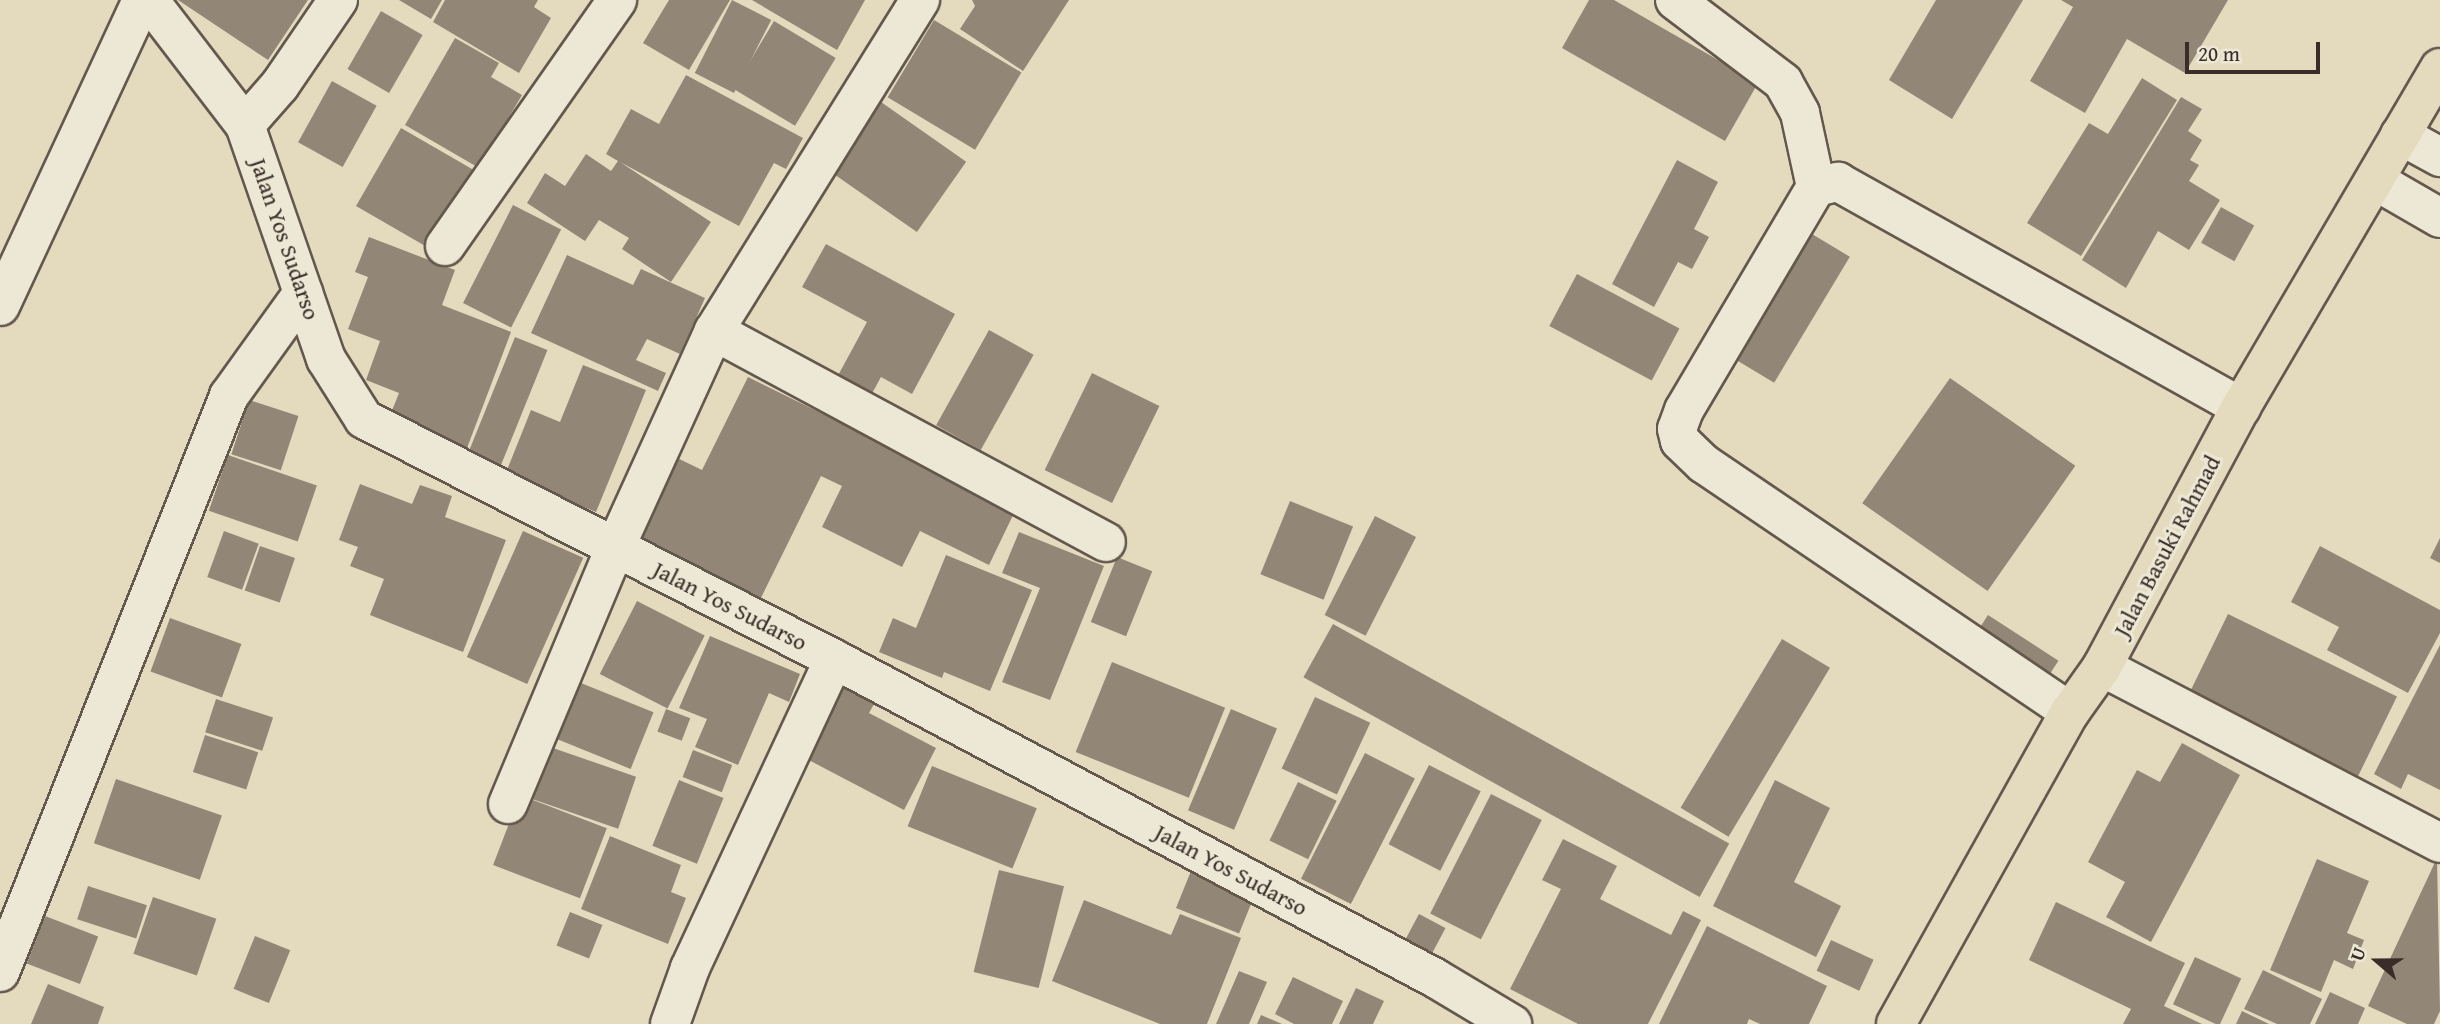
<!DOCTYPE html>
<style>
body{margin:0}
#map{position:relative;width:2440px;height:1024px;overflow:hidden;background:#e4dbbf;font-family:"Gentium Book Plus",serif}
div>[style]{position:absolute}
[style*='--x']{left:calc(var(--x)*1px);top:calc(var(--y)*1px);width:calc(var(--w)*1px);rotate:calc(var(--a)*1deg)}
.building>*{inset:0;background:#928777;transform-origin:0 0}
.roads{filter:drop-shadow(2px 0 #64584e) drop-shadow(-2px 0 #64584e) drop-shadow(0 2px #64584e) drop-shadow(0 -2px #64584e)}
.minor>*{height:38px;margin:-19px;padding:0 19px;transform-origin:19px;border-radius:19px;background:#ede8d5}
.major>*{height:38px;margin:-19px;padding:0 19px;transform-origin:19px;border-radius:19px;background:#e4dbbf}
span{translate:-50% -50%;white-space:nowrap;text-align:center;line-height:1.15;-webkit-text-stroke:6px #ede8d5;paint-order:stroke}
.street-label{font-size:23px;color:#3a2d29}
.north{position:absolute;left:2342px;top:926px;width:70px;height:70px;-webkit-text-stroke:5px #ede8d5;paint-order:stroke;rotate:290deg;font-size:19px;font-weight:700;line-height:28px;text-align:center;color:#3a2d29}
.north::after{content:'';display:block;margin:auto;width:24px;height:32px;background:#3a2d29;clip-path:polygon(50% 0,100% 100%,50% 72%,0 100%)}
.scale{position:absolute;left:2185px;top:42px;width:135px;height:32px;box-sizing:border-box;border:4px solid #3a2d29;border-top:0;padding-left:9px;font-size:21px;line-height:24px;white-space:nowrap;color:#3a2d29;-webkit-text-stroke:5px #ede8d5;paint-order:stroke}
</style>
<div id="map">
<div class="building">
<div style="clip-path:polygon(178px 0,308px 0,268px 60px)"></div>
<div style="clip-path:polygon(399px 0,442px 0,431px 19px)"></div>
<div style="clip-path:polygon(445px 0,538px 0,534px 7px,551px 18px,519px 73px,433px 22px)"></div>
<div style="clip-path:polygon(669px 0,730px 0,689px 70px,643px 43px)"></div>
<div style="left:732px;top:0;width:44px;height:82px;rotate:27deg"></div>
<div style="clip-path:polygon(752px 0,865px 0,837px 50px)"></div>
<div style="clip-path:polygon(972px 0,1069px 0,1023px 71px,960px 29px,975px 6px)"></div>
<div style="clip-path:polygon(1589px 0,1614px 0,1758px 83px,1725px 141px,1562px 48px)"></div>
<div style="clip-path:polygon(1936px 0,2023px 0,1952px 119px,1889px 80px)"></div>
<div style="clip-path:polygon(2061px 0,2228px 0,2185px 73px,2127px 39px,2085px 113px,2030px 81px,2073px 7px)"></div>
<div style="left:381px;top:11px;width:48px;height:67px;rotate:30deg"></div>
<div style="left:934px;top:20px;width:102px;height:90px;rotate:31deg"></div>
<div style="left:774px;top:21px;width:72px;height:79px;rotate:31deg"></div>
<div style="clip-path:polygon(455px 38px,499px 63px,491px 77px,522px 95px,479px 168px,405px 125px)"></div>
<div style="clip-path:polygon(686px 75px,803px 138px,786px 169px,774px 163px,739px 226px,620px 162px,711px 222px,671px 282px,622px 249px,629px 238px,599px 220px,585px 241px,527px 203px,545px 173px,565px 186px,586px 154px,611px 171px,618px 161px,606px 154px,631px 109px,659px 124px)"></div>
<div style="clip-path:polygon(2142px 78px,2177px 100px,2081px 256px,2027px 223px,2089px 123px,2108px 134px)"></div>
<div style="left:332px;top:81px;width:51px;height:70px;rotate:29deg"></div>
<div style="clip-path:polygon(2181px 97px,2202px 109px,2188px 131px,2202px 140px,2190px 160px,2199px 165px,2189px 181px,2220px 200px,2189px 250px,2158px 231px,2126px 288px,2082px 260px)"></div>
<div style="left:881px;top:102px;width:104px;height:86px;rotate:35deg"></div>
<div style="left:401px;top:128px;width:89px;height:90px;rotate:30deg"></div>
<div style="clip-path:polygon(1677px 160px,1718px 182px,1694px 229px,1709px 237px,1692px 269px,1678px 262px,1654px 307px,1612px 284px)"></div>
<div style="left:513px;top:205px;width:54px;height:110px;rotate:27deg"></div>
<div style="left:2221px;top:207px;width:38px;height:41px;rotate:29deg"></div>
<div style="left:1807px;top:231px;width:50px;height:147px;rotate:31deg"></div>
<div style="clip-path:polygon(369px 237px,455px 270px,442px 305px,511px 332px,467px 448px,389px 418px,399px 393px,366px 380px,380px 341px,348px 329px,368px 277px,355px 272px)"></div>
<div style="clip-path:polygon(826px 244px,955px 314px,912px 394px,881px 377px,869px 399px,835px 381px,867px 322px,802px 287px)"></div>
<div style="clip-path:polygon(567px 255px,633px 285px,641px 269px,705px 298px,680px 354px,647px 339px,636px 360px,666px 373px,658px 391px,531px 333px)"></div>
<div style="left:1577px;top:274px;width:116px;height:59px;rotate:28deg"></div>
<div style="left:989px;top:330px;width:51px;height:109px;rotate:29deg"></div>
<div style="left:515px;top:337px;width:35px;height:124px;rotate:22deg"></div>
<div style="clip-path:polygon(583px 365px,646px 390px,596px 512px,505px 475px,531px 410px,560px 422px)"></div>
<div style="left:1092px;top:373px;width:75px;height:108px;rotate:26deg"></div>
<div style="clip-path:polygon(748px 377px,1016px 509px,989px 565px,920px 531px,902px 567px,822px 527px,842px 486px,821px 476px,757px 606px,624px 540px,667px 453px,702px 470px)"></div>
<div style="left:1950px;top:378px;width:153px;height:153px;rotate:35deg"></div>
<div style="left:249px;top:400px;width:52px;height:57px;rotate:18deg"></div>
<div style="left:228px;top:455px;width:94px;height:59px;rotate:19deg"></div>
<div style="clip-path:polygon(360px 484px,412px 504px,420px 485px,452px 496px,445px 517px,506px 540px,463px 652px,370px 615px,384px 579px,350px 566px,358px 547px,339px 540px)"></div>
<div style="left:1290px;top:501px;width:68px;height:79px;rotate:22deg"></div>
<div style="left:1375px;top:516px;width:46px;height:111px;rotate:27deg"></div>
<div style="left:224px;top:531px;width:37px;height:49px;rotate:20deg"></div>
<div style="left:523px;top:531px;width:66px;height:138px;rotate:24deg"></div>
<div style="clip-path:polygon(1019px 532px,1104px 566px,1050px 700px,1002px 682px,1040px 588px,1002px 573px)"></div>
<div style="clip-path:polygon(2440px 538px,2440px 563px,2430px 558px)"></div>
<div style="left:260px;top:546px;width:37px;height:47px;rotate:19deg"></div>
<div style="clip-path:polygon(2320px 546px,2440px 610px,2440px 633px,2408px 693px,2327px 650px,2339px 627px,2291px 602px)"></div>
<div style="clip-path:polygon(946px 555px,1032px 590px,990px 691px,944px 672px,942px 678px,879px 652px,893px 618px,916px 628px)"></div>
<div style="left:1117px;top:557px;width:38px;height:70px;rotate:22deg"></div>
<div style="left:637px;top:601px;width:76px;height:82px;rotate:27deg"></div>
<div style="left:2228px;top:614px;width:188px;height:93px;rotate:26deg"></div>
<div style="left:1988px;top:615px;width:84px;height:27px;rotate:33deg"></div>
<div style="left:170px;top:618px;width:76px;height:57px;rotate:20deg"></div>
<div style="left:1333px;top:624px;width:453px;height:61px;rotate:29deg"></div>
<div style="clip-path:polygon(710px 636px,800px 674px,789px 702px,769px 693px,738px 765px,695px 747px,707px 719px,679px 708px)"></div>
<div style="left:1782px;top:639px;width:56px;height:197px;rotate:31deg"></div>
<div style="clip-path:polygon(2440px 645px,2440px 790px,2408px 774px,2401px 789px,2374px 774px)"></div>
<div style="left:1112px;top:662px;width:122px;height:97px;rotate:22deg"></div>
<div style="left:571px;top:679px;width:89px;height:61px;rotate:22deg"></div>
<div style="clip-path:polygon(840px 686px,874px 704px,869px 713px,936px 748px,904px 810px,803px 757px)"></div>
<div style="left:1315px;top:697px;width:61px;height:79px;rotate:25deg"></div>
<div style="left:216px;top:699px;width:60px;height:35px;rotate:18deg"></div>
<div style="left:666px;top:709px;width:26px;height:24px;rotate:21deg"></div>
<div style="left:1231px;top:709px;width:50px;height:110px;rotate:23deg"></div>
<div style="left:205px;top:735px;width:56px;height:39px;rotate:18deg"></div>
<div style="clip-path:polygon(2182px 743px,2240px 775px,2151px 942px,2106px 917px,2125px 882px,2088px 862px,2137px 770px,2160px 782px)"></div>
<div style="left:550px;top:747px;width:91px;height:55px;rotate:19deg"></div>
<div style="left:693px;top:750px;width:42px;height:29px;rotate:21deg"></div>
<div style="left:1365px;top:753px;width:56px;height:141px;rotate:27deg"></div>
<div style="left:1429px;top:765px;width:58px;height:89px;rotate:27deg"></div>
<div style="left:932px;top:766px;width:113px;height:65px;rotate:22deg"></div>
<div style="left:116px;top:779px;width:112px;height:68px;rotate:19deg"></div>
<div style="left:679px;top:780px;width:48px;height:71px;rotate:22deg"></div>
<div style="clip-path:polygon(1775px 780px,1830px 808px,1794px 882px,1841px 906px,1816px 957px,1713px 906px)"></div>
<div style="left:1298px;top:782px;width:43px;height:65px;rotate:26deg"></div>
<div style="left:1491px;top:794px;width:57px;height:134px;rotate:27deg"></div>
<div style="left:520px;top:795px;width:93px;height:75px;rotate:21deg"></div>
<div style="clip-path:polygon(610px 836px,681px 865px,671px 892px,686px 898px,668px 944px,581px 909px)"></div>
<div style="clip-path:polygon(1563px 839px,1617px 866px,1600px 899px,1671px 935px,1683px 911px,1701px 920px,1648px 1024px,1578px 1024px,1510px 989px,1561px 889px,1542px 880px)"></div>
<div style="clip-path:polygon(2437px 858px,2440px 1011px,2434px 1024px,2407px 1024px,2368px 1006px)"></div>
<div style="clip-path:polygon(2317px 859px,2369px 881px,2347px 933px,2364px 940px,2353px 969px,2334px 960px,2321px 992px,2270px 970px)"></div>
<div style="left:999px;top:870px;width:67px;height:105px;rotate:14deg"></div>
<div style="left:1191px;top:871px;width:68px;height:40px;rotate:22deg"></div>
<div style="left:88px;top:886px;width:62px;height:35px;rotate:18deg"></div>
<div style="left:153px;top:897px;width:67px;height:60px;rotate:19deg"></div>
<div style="clip-path:polygon(1084px 900px,1171px 935px,1180px 914px,1241px 938px,1207px 1024px,1160px 1024px,1052px 981px)"></div>
<div style="clip-path:polygon(2056px 902px,2185px 963px,2164px 1006px,2202px 1024px,2123px 1024px,2131px 1009px,2029px 960px)"></div>
<div style="left:570px;top:912px;width:35px;height:36px;rotate:22deg"></div>
<div style="left:1419px;top:914px;width:30px;height:31px;rotate:28deg"></div>
<div style="left:45px;top:916px;width:57px;height:51px;rotate:21deg"></div>
<div style="clip-path:polygon(1707px 926px,1827px 986px,1809px 1024px,1760px 1024px,1749px 1019px,1747px 1024px,1659px 1024px)"></div>
<div style="left:255px;top:936px;width:38px;height:57px;rotate:22deg"></div>
<div style="left:1831px;top:940px;width:47px;height:34px;rotate:25deg"></div>
<div style="left:2195px;top:957px;width:51px;height:52px;rotate:25deg"></div>
<div style="clip-path:polygon(2263px 970px,2322px 999px,2310px 1024px,2277px 1024px,2244px 1009px)"></div>
<div style="clip-path:polygon(1239px 971px,1267px 982px,1249px 1024px,1216px 1024px)"></div>
<div style="clip-path:polygon(1293px 977px,1343px 1001px,1332px 1024px,1294px 1024px,1275px 1014px)"></div>
<div style="clip-path:polygon(48px 984px,104px 1007px,98px 1024px,31px 1024px)"></div>
<div style="clip-path:polygon(1356px 988px,1384px 1001px,1373px 1024px,1339px 1024px)"></div>
<div style="clip-path:polygon(2330px 992px,2365px 1008px,2358px 1024px,2315px 1024px)"></div>
<div style="clip-path:polygon(2242px 1011px,2269px 1024px,2236px 1024px)"></div>
<div style="clip-path:polygon(1261px 1015px,1282px 1024px,1257px 1024px)"></div>
</div>
<div class="roads">
<div class="minor">
<div style="--x:149;--y:0;--w:158;--a:52.5"></div>
<div style="--x:245;--y:125;--w:248;--a:70.9"></div>
<div style="--x:326;--y:359;--w:71;--a:57.7"></div>
<div style="--x:364;--y:419;--w:528;--a:27.05"></div>
<div style="--x:834;--y:659;--w:680;--a:27.96"></div>
<div style="--x:1435;--y:978;--w:90;--a:30.9"></div>
<div style="--x:1675;--y:0;--w:136;--a:37.2"></div>
<div style="--x:1783;--y:82;--w:35;--a:61"></div>
<div style="--x:1800;--y:113;--w:76;--a:77.8"></div>
<div style="--x:1816;--y:187;--w:259;--a:120.6"></div>
<div style="--x:1684;--y:410;--w:20;--a:110"></div>
<div style="--x:1677;--y:429;--w:12;--a:76"></div>
<div style="--x:1680;--y:441;--w:33;--a:44"></div>
<div style="--x:1704;--y:464;--w:442;--a:34.1"></div>
<div style="--x:245;--y:125;--w:53;--a:-48.8"></div>
<div style="--x:280;--y:85;--w:103;--a:-55.7"></div>
<div style="--x:2400;--y:135;--w:46;--a:28.8"></div>
<div style="--x:2376;--y:181;--w:74;--a:30"></div>
<div style="--x:1816;--y:187;--w:23;--a:-13"></div>
<div style="--x:1838;--y:182;--w:462;--a:29.2"></div>
<div style="--x:445;--y:246;--w:300;--a:-55"></div>
<div style="--x:0;--y:306;--w:337;--a:-65.1"></div>
<div style="--x:714;--y:331;--w:445;--a:28.3"></div>
<div style="--x:2102;--y:667;--w:381;--a:27.5"></div>
<div style="--x:508;--y:804;--w:277;--a:-67.3"></div>
<div style="--x:615;--y:548;--w:239;--a:-65.5"></div>
<div style="--x:714;--y:331;--w:390;--a:-58.1"></div>
<div style="--x:0;--y:972;--w:620;--a:-68.32"></div>
<div style="--x:229;--y:396;--w:127;--a:-54.3"></div>
<div style="--x:670;--y:1024;--w:59;--a:-70.3"></div>
<div style="--x:690;--y:968;--w:341;--a:-65"></div>
</div>
<div class="major">
<div style="--x:1896;--y:1024;--w:357;--a:-60.9"></div>
<div style="--x:2070;--y:712;--w:55;--a:-54.6"></div>
<div style="--x:2102;--y:667;--w:295;--a:-61.9"></div>
<div style="--x:2241;--y:407;--w:393;--a:-59.6"></div>
</div>
</div>
<div class="street-label">
<span style="left:285px;top:239px;rotate:71deg">Jalan Yos Sudarso</span>
<span style="left:2167px;top:546px;rotate:-62deg">Jalan Basuki Rahmad</span>
<span style="left:730px;top:606px;rotate:27deg">Jalan Yos Sudarso</span>
<span style="left:1231px;top:870px;rotate:28deg">Jalan Yos Sudarso</span>
</div>
<div class="north">U</div>
<div class="scale">20 m</div>
</div>
